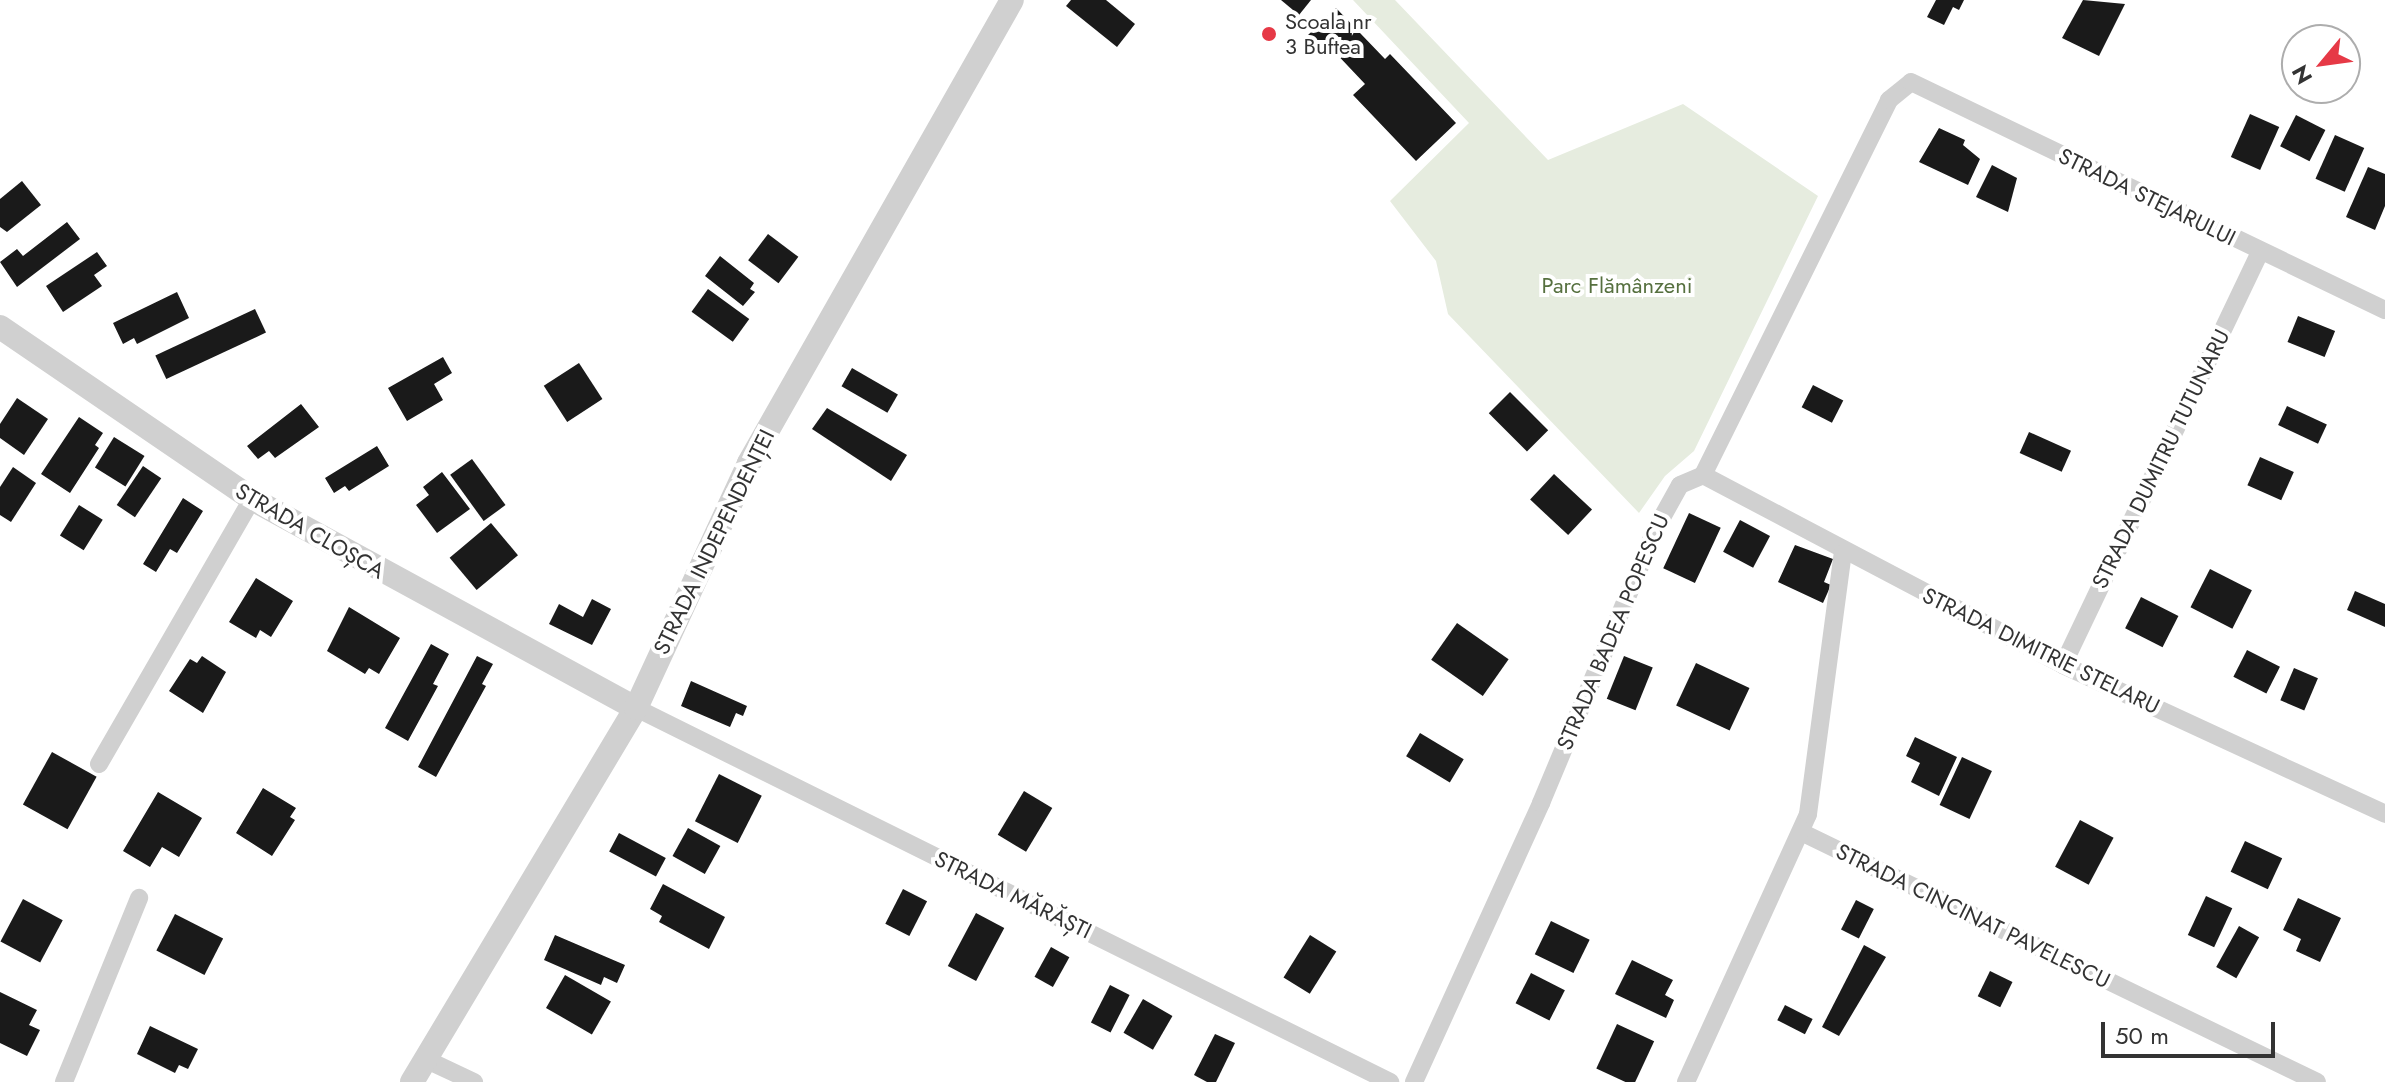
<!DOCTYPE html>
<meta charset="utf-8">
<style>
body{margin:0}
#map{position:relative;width:2385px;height:1082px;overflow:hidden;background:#fff;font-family:Jost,sans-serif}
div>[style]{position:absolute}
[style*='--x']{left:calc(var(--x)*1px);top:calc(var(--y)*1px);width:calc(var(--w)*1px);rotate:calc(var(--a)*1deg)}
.green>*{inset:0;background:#e6ecdf}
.building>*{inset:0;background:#1a1a1a;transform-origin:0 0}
.minor>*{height:18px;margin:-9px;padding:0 9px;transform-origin:9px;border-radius:9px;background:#d0d0d0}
.tertiary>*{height:24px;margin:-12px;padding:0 12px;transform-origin:12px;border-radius:12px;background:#d0d0d0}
.dots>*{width:22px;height:22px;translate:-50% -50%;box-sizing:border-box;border:4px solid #fff;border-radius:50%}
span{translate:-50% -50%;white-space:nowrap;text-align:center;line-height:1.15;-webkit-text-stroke:8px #fff;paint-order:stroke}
.poi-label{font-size:22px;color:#333}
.left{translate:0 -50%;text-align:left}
.street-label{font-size:22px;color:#333}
.park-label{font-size:22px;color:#56703f}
.north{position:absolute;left:2281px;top:24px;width:80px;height:80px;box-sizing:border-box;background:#fff;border:2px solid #adadad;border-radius:50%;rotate:241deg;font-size:22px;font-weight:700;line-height:32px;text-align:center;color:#333}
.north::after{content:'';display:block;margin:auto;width:28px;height:36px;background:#e63946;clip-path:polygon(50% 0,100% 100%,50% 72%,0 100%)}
.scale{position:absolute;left:2101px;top:1022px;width:174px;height:36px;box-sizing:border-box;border:4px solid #333;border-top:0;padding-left:10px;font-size:24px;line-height:28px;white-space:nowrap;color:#333;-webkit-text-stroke:6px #fff;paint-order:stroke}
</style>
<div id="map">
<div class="green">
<div style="clip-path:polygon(1353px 0,1395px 0,1548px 160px,1683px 104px,1818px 196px,1694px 451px,1665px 476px,1639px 513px,1448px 314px,1436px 261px,1390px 201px,1469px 123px)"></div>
</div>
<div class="building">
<div style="clip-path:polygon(1071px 0,1106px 0,1135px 24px,1117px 47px,1066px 6px)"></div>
<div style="clip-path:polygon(1281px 0,1311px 0,1299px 15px)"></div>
<div style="clip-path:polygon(1936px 0,1964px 0,1959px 10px,1953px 7px,1944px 25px,1927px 17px)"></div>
<div style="clip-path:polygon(2083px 0,2125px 4px,2099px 56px,2062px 38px)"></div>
<div style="clip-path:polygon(1336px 8px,1385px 59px,1390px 54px,1456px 123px,1416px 161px,1353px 95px,1365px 84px,1330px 47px,1324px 52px,1308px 35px)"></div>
<div style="left:2250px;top:114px;width:32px;height:47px;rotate:24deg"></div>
<div style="left:2296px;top:115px;width:33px;height:35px;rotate:27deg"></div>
<div style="clip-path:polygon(1939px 128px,1965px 140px,1963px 145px,1980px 159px,1968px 185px,1919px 162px)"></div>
<div style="left:2335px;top:135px;width:32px;height:48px;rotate:24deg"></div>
<div style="clip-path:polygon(1992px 165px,2017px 178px,2008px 212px,1976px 197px)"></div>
<div style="clip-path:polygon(2368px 167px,2385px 174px,2385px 206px,2375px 230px,2346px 217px)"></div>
<div style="clip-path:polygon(22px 181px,41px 205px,7px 232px,0 227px,0 199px)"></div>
<div style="clip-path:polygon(67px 222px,80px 239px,17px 287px,0 262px,17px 249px,23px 256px)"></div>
<div style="left:768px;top:234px;width:38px;height:33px;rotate:37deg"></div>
<div style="clip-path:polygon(97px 252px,107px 266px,94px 275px,102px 286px,63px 312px,46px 286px)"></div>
<div style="clip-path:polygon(720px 256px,754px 283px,750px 289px,755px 292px,743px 306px,705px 276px)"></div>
<div style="left:708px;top:289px;width:51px;height:28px;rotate:36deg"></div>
<div style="clip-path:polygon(177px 292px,189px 318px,137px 344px,134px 338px,123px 344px,113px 323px)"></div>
<div style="left:255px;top:309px;width:26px;height:110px;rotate:65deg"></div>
<div style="left:2298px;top:316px;width:40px;height:28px;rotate:22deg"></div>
<div style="clip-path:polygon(443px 357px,452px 373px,434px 384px,443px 400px,407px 421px,388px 388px)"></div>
<div style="left:579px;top:363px;width:43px;height:42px;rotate:57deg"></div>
<div style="left:852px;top:368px;width:53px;height:21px;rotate:30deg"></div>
<div style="left:1813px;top:385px;width:34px;height:25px;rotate:27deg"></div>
<div style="left:1510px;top:392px;width:54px;height:30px;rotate:45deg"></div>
<div style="clip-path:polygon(17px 398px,48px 419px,24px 455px,0 438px,0 424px)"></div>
<div style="clip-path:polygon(301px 404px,319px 427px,275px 458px,269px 451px,258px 459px,247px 446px)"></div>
<div style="left:2287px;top:406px;width:44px;height:21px;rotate:25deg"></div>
<div style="clip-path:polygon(827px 408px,907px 455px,891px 481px,812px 429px)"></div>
<div style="clip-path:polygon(79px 417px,103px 433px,95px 445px,99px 448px,70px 493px,41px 474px)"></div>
<div style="left:2029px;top:432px;width:46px;height:23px;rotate:24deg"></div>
<div style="left:114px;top:437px;width:36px;height:36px;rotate:32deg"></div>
<div style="clip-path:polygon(377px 446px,389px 466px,349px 491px,345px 486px,334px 493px,325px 478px)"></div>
<div style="left:2260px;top:457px;width:37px;height:31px;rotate:24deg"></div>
<div style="left:472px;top:459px;width:57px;height:27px;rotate:54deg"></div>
<div style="left:143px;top:466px;width:22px;height:47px;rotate:34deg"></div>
<div style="clip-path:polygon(13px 467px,36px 483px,11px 522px,0 515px,0 487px)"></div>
<div style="clip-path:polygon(442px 472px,470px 509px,437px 533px,416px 505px,429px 495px,423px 487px)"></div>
<div style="left:1554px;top:474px;width:52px;height:35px;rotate:43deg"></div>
<div style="clip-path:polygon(183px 498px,203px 511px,177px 553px,170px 549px,156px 572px,143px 564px)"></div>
<div style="left:79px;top:505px;width:28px;height:36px;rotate:32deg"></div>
<div style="left:1689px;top:513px;width:35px;height:61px;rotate:25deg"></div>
<div style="left:1740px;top:520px;width:34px;height:36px;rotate:28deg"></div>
<div style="left:491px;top:523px;width:42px;height:54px;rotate:50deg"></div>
<div style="clip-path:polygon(1795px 545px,1833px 559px,1824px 582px,1831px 585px,1823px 603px,1778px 582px)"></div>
<div style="left:2210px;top:569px;width:47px;height:43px;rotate:27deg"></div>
<div style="clip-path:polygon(256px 578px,293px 601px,271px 637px,260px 630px,256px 638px,229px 622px)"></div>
<div style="clip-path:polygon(2355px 591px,2385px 604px,2385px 627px,2347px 610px)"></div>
<div style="left:2141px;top:597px;width:42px;height:35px;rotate:27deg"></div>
<div style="clip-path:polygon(592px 599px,611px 609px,592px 645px,549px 624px,559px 604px,583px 617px)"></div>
<div style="clip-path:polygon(349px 607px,400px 638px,379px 674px,369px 668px,365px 674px,327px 651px)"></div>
<div style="left:1457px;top:623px;width:63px;height:45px;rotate:35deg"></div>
<div style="clip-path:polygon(431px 644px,449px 654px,433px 684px,438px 686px,408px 741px,385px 728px)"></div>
<div style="left:2247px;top:650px;width:37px;height:30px;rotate:27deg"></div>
<div style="clip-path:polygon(202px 656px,226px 672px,203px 713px,169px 691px,190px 659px,197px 663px)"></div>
<div style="clip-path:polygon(477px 656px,493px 664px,482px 684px,486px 686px,436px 777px,418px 767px)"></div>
<div style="left:1624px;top:656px;width:31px;height:46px;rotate:22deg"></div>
<div style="left:1696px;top:663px;width:59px;height:47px;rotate:25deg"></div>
<div style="left:2294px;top:668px;width:26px;height:35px;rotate:23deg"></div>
<div style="clip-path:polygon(691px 681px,747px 706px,743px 716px,736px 713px,730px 727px,681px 706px)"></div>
<div style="left:1420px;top:733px;width:51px;height:27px;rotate:31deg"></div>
<div style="clip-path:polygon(1915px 737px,1957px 757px,1939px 796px,1911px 782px,1920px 763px,1906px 756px)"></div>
<div style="left:52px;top:752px;width:51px;height:60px;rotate:29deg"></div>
<div style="left:1962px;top:757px;width:33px;height:53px;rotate:25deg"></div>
<div style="left:719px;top:774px;width:48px;height:53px;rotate:27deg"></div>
<div style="clip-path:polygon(263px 788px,296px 808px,290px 817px,295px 820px,272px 856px,236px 833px)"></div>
<div style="left:1024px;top:791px;width:33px;height:51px;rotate:31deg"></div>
<div style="clip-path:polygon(158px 792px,202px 818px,179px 857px,162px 847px,150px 867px,123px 851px)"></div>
<div style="left:2080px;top:820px;width:38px;height:53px;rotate:28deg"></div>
<div style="left:688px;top:828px;width:37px;height:32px;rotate:29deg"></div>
<div style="left:619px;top:833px;width:53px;height:21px;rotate:28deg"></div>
<div style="left:2245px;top:841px;width:41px;height:34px;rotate:25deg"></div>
<div style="clip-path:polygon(663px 884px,725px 917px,709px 949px,659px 922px,662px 916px,650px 909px)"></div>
<div style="left:903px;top:889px;width:27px;height:39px;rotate:27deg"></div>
<div style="left:2206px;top:896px;width:29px;height:43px;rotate:25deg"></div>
<div style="clip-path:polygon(2298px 898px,2341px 918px,2320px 962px,2296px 951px,2301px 939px,2283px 930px)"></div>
<div style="left:23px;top:899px;width:45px;height:48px;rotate:28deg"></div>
<div style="left:1856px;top:900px;width:20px;height:33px;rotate:27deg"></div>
<div style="left:976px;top:913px;width:32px;height:60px;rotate:28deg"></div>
<div style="left:175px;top:914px;width:54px;height:41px;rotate:27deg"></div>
<div style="left:1551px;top:921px;width:43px;height:37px;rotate:26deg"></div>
<div style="left:2239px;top:926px;width:23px;height:47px;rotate:29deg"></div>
<div style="clip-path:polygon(555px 935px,625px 965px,617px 983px,604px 977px,601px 985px,544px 960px)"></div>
<div style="left:1310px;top:935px;width:31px;height:50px;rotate:32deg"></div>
<div style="clip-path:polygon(1864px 945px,1886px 957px,1839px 1036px,1822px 1027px)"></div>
<div style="left:1051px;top:947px;width:21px;height:34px;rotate:29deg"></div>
<div style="clip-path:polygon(1632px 960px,1673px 980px,1665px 995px,1674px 1000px,1666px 1018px,1615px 994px)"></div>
<div style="left:1990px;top:971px;width:25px;height:28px;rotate:26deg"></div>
<div style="left:1531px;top:973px;width:38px;height:34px;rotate:27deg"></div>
<div style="left:565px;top:975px;width:53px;height:38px;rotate:30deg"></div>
<div style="left:1110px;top:985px;width:22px;height:42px;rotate:27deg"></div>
<div style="clip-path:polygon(0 992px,37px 1010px,29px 1025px,40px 1030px,27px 1056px,0 1043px)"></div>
<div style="left:1143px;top:999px;width:34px;height:39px;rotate:30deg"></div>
<div style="left:1785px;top:1005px;width:31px;height:17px;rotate:27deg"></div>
<div style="left:1617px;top:1024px;width:41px;height:49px;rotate:25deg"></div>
<div style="clip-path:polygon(150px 1026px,198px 1049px,188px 1069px,179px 1065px,175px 1073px,137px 1054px)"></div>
<div style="clip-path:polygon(1215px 1034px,1235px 1043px,1216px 1082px,1207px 1082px,1194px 1075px)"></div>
</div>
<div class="minor">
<div style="--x:1703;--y:475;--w:419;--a:-63.6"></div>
<div style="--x:1889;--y:100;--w:28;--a:-39"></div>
<div style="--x:1911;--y:82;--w:526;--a:25.69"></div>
<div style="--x:1703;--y:475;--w:407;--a:27.8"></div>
<div style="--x:2063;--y:665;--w:355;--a:24.8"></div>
<div style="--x:2063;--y:665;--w:458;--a:-64.5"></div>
<div style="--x:636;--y:708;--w:842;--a:26.38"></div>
<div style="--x:99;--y:764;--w:306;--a:-60"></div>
<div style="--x:1803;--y:833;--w:571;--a:25.85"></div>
<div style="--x:427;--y:1060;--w:52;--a:25.1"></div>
<div style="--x:64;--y:1082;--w:199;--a:-67.8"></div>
<div style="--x:1414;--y:1082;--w:307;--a:-65.5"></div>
<div style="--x:1541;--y:803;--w:296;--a:-67.3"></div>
<div style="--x:1655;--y:530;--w:51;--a:-60.9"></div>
<div style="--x:1680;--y:485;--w:25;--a:-23"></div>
<div style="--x:1686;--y:1082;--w:294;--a:-65.5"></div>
<div style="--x:1808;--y:814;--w:263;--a:-82.4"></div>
</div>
<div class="tertiary">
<div style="--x:0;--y:327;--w:305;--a:34.3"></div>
<div style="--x:252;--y:499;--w:437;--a:28.6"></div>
<div style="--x:412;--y:1082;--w:436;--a:-59.1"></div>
<div style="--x:636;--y:708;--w:270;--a:-65.2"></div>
<div style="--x:749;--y:463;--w:532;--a:-60.4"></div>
</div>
<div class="dots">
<div style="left:1269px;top:34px;background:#e63946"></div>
</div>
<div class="poi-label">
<span class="left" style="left:1285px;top:34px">Scoala nr<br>3 Buftea</span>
</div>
<div class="street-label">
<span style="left:2147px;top:197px;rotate:26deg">STRADA STEJARULUI</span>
<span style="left:2161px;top:459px;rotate:-64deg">STRADA DUMITRU TUTUNARU</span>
<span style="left:310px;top:531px;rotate:30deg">STRADA CLOȘCA</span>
<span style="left:714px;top:542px;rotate:-64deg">STRADA INDEPENDENȚEI</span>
<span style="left:1613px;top:632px;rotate:-67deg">STRADA BADEA POPESCU</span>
<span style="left:2041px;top:651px;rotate:26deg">STRADA DIMITRIE STELARU</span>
<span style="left:1013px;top:895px;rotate:26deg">STRADA MĂRĂȘTI</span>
<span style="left:1973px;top:916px;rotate:26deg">STRADA CINCINAT PAVELESCU</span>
</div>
<div class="park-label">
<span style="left:1617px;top:286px">Parc Flămânzeni</span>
</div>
<div class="north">N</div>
<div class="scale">50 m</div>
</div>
